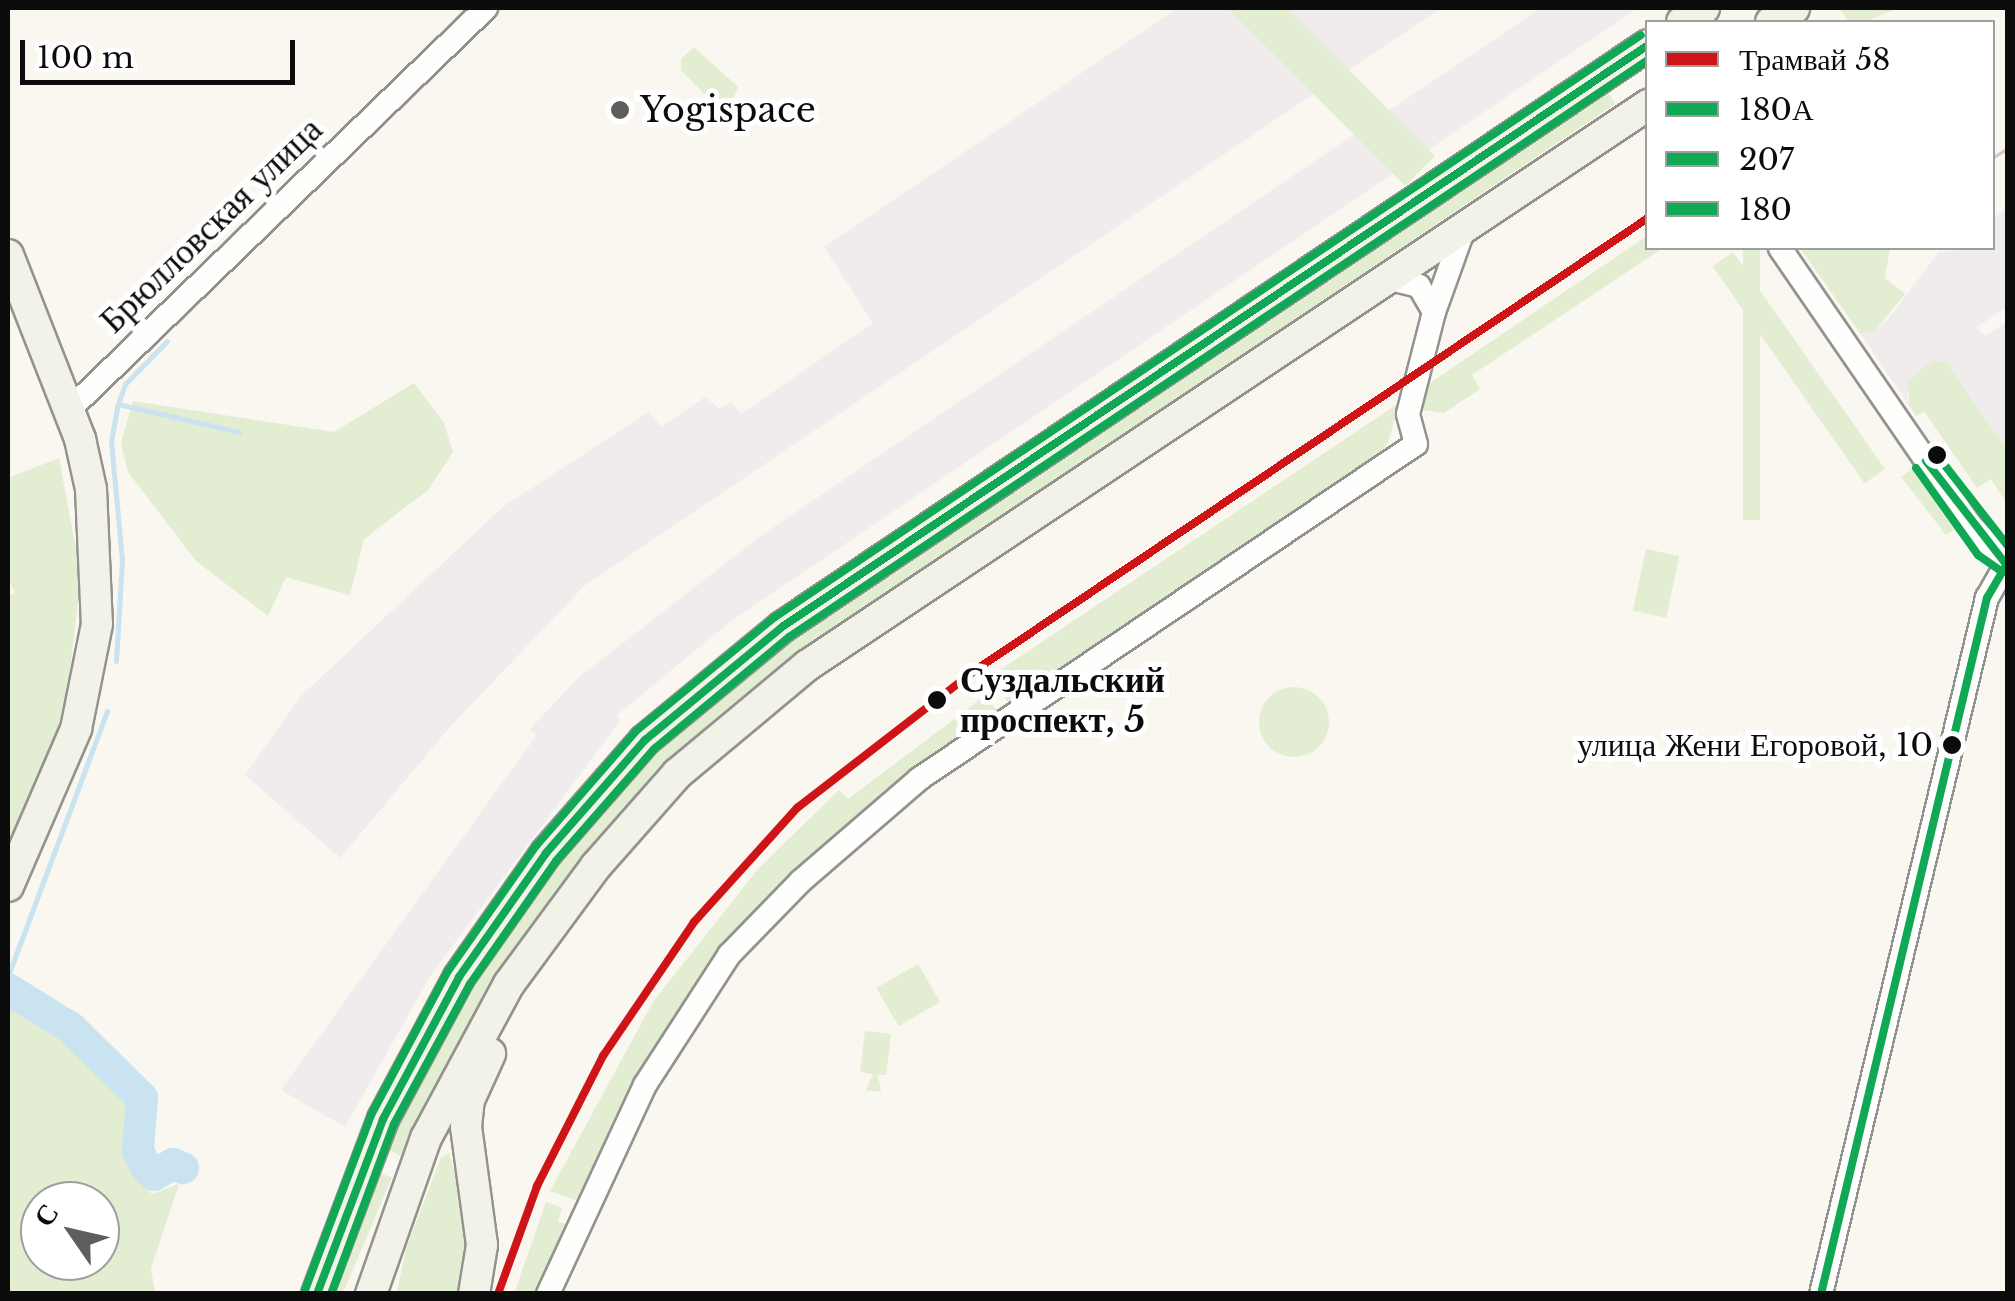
<!DOCTYPE html>
<meta charset="utf-8">
<style>
body{margin:0}
#map{position:relative;width:2015px;height:1301px;overflow:hidden;background:#f9f7f0;font-family:"Libre Baskerville",serif}
div>[style]{position:absolute}
[style*='--x']{left:calc(var(--x)*1px);top:calc(var(--y)*1px);width:calc(var(--w)*1px);rotate:calc(var(--a)*1deg)}
.industrial>*{inset:0;background:#f0ebed}
.green>*{inset:0;background:#e2edd2;transform-origin:0 0}
.round{border-radius:50%}
.stream>*{height:5px;margin:-2.5px;padding:0 2.5px;transform-origin:2.5px;border-radius:2.5px;background:#c9e3f1}
.river>*{height:32px;margin:-16px;padding:0 16px;transform-origin:16px;border-radius:16px;background:#c9e3f1}
.roads{filter:drop-shadow(2px 0 #93928f) drop-shadow(-2px 0 #93928f) drop-shadow(0 2px #93928f) drop-shadow(0 -2px #93928f)}
.street>*{height:22px;margin:-11px;padding:0 11px;transform-origin:11px;border-radius:11px;background:#fefefd}
.secondary>*{height:30px;margin:-15px;padding:0 15px;transform-origin:15px;border-radius:15px;background:#f3f2e9}
.tram>*{height:2.5px;margin:-1.25px;padding:0 1.25px;transform-origin:1.25px;border-radius:1.25px;background:#d4c6c6}
.bus-1>*{height:8px;margin:-4px;padding:0 4px;transform-origin:4px;border-radius:4px;background:#10a855}
.bus-2>*{height:8px;margin:-4px;padding:0 4px;transform-origin:4px;border-radius:4px;background:#10a855}
.bus-3>*{height:8px;margin:-4px;padding:0 4px;transform-origin:4px;border-radius:4px;background:#10a855}
.tram-1>*{height:8px;margin:-4px;padding:0 4px;transform-origin:4px;border-radius:4px;background:#ce1417}
.dots>*{width:28px;height:28px;translate:-50% -50%;box-sizing:border-box;border:5px solid #fff;border-radius:50%}
span{translate:-50% -50%;white-space:nowrap;text-align:center;line-height:1.15;-webkit-text-stroke:10px #fff;paint-order:stroke}
.bus-label{font-size:32px;color:#0c0c0c}
.right{translate:-100% -50%;text-align:right}
.poi-label{font-size:35px;color:#0c0c0c}
.left{translate:0 -50%;text-align:left}
.street-label{font-size:35px;color:#0c0c0c}
.stop-label{font-size:35px;color:#0c0c0c;font-weight:700}
.frame{position:absolute;inset:0;border:10px solid #0c0c0c;pointer-events:none}
.legend{position:absolute;left:1645px;top:20px;width:350px;height:230px;box-sizing:border-box;background:#fff;border:2px solid #9e9e9e;margin:0;padding:12px 18px;list-style:none;font-size:30px;color:#0c0c0c}
.legend li{display:flex;align-items:center;gap:20px;height:50px}
.legend b{width:50px;border:2px solid #9e9e9e}
.north{position:absolute;left:20px;top:1181px;width:100px;height:100px;box-sizing:border-box;background:#fff;border:2px solid #9e9e9e;border-radius:50%;rotate:304deg;font-size:28px;font-weight:700;line-height:40px;text-align:center;color:#0c0c0c}
.north::after{content:'';display:block;margin:auto;width:35px;height:45px;background:#5f5e5c;clip-path:polygon(50% 0,100% 100%,50% 72%,0 100%)}
.scale{position:absolute;left:20px;top:40px;width:275px;height:45px;box-sizing:border-box;border:5px solid #0c0c0c;border-top:0;padding-left:12px;font-size:30px;line-height:35px;white-space:nowrap;color:#0c0c0c;-webkit-text-stroke:8px #fff;paint-order:stroke}
</style>
<div id="map">
<div class="industrial">
<div style="clip-path:polygon(1178px 8px,1441px 8px,584px 586px,449px 728px,340px 858px,245px 775px,302px 695px,504px 506px,649px 412px,661px 427px,705px 397px,720px 409px,731px 402px,741px 414px,873px 323px,824px 247px)"></div>
<div style="clip-path:polygon(1541px 8px,1638px 8px,731px 621px,617px 715px,620px 721px,430px 976px,345px 1127px,281px 1090px,536px 736px,530px 729px,578px 678px,762px 535px)"></div>
<div style="clip-path:polygon(2007px 208px,2007px 307px,1976px 328px,1986px 336px,2007px 322px,2007px 450px,1946px 361px,1907px 392px,1909px 405px,1860px 333px,1874px 332px,1889px 318px,1939px 252px,1992px 248px,1993px 218px)"></div>
</div>
<div class="green">
<div style="clip-path:polygon(1839px 8px,1898px 8px,1864px 22px,1849px 22px)"></div>
<div style="clip-path:polygon(694px 47px,738px 87px,731px 103px,717px 107px,681px 70px,681px 59px)"></div>
<div style="clip-path:polygon(1607px 90px,1615px 104px,799px 651px,713px 720px,571px 872px,485px 993px,401px 1156px,388px 1150px,433px 1055px,510px 927px,611px 799px,703px 708px,791px 640px)"></div>
<div style="left:1435px;top:156px;width:42px;height:823px;rotate:135deg"></div>
<div style="clip-path:polygon(1647px 236px,1648px 248px,1663px 248px,1472px 375px,1480px 389px,1444px 413px,1423px 410px,1421px 389px)"></div>
<div style="left:1743px;top:248px;width:17px;height:272px"></div>
<div style="clip-path:polygon(1800px 248px,1890px 248px,1885px 278px,1905px 294px,1874px 332px,1860px 333px)"></div>
<div style="left:1733px;top:252px;width:265px;height:25px;rotate:55deg"></div>
<div style="clip-path:polygon(1933px 361px,1946px 361px,2007px 450px,2006px 502px,1991px 479px,1977px 488px,1924px 411px,1916px 416px,1909px 405px,1908px 380px)"></div>
<div style="clip-path:polygon(414px 383px,444px 423px,453px 452px,428px 490px,364px 539px,350px 595px,286px 577px,268px 616px,196px 561px,128px 472px,121px 443px,133px 401px,334px 432px)"></div>
<div style="clip-path:polygon(1399px 403px,1388px 443px,1375px 460px,1009px 704px,991px 676px)"></div>
<div style="clip-path:polygon(59px 458px,81px 576px,69px 679px,56px 738px,8px 848px,8px 598px,15px 592px,8px 579px,8px 478px)"></div>
<div style="clip-path:polygon(1912px 469px,1954px 530px,1946px 535px,1901px 477px)"></div>
<div style="left:1646px;top:549px;width:34px;height:63px;rotate:12deg"></div>
<div class="round" style="left:1259px;top:687px;width:70px;height:70px"></div>
<div style="clip-path:polygon(986px 695px,998px 712px,861px 813px,720px 951px,676px 1014px,576px 1200px,550px 1191px,653px 1002px,758px 869px,839px 790px,848px 799px)"></div>
<div style="left:918px;top:964px;width:44px;height:48px;rotate:60deg"></div>
<div style="clip-path:polygon(evenodd,8px 1000px,103px 1062px,136px 1114px,131px 1149px,146px 1188px,152px 1194px,179px 1184px,151px 1269px,155px 1293px,8px 1293px,8px 1000px,40px 1201px,100px 1201px,100px 1261px,40px 1261px,40px 1201px)"></div>
<div style="clip-path:polygon(865px 1031px,891px 1034px,886px 1075px,878px 1075px,881px 1092px,866px 1090px,873px 1074px,860px 1072px)"></div>
<div style="clip-path:polygon(449px 1153px,470px 1225px,462px 1293px,397px 1292px,406px 1249px,441px 1157px)"></div>
<div style="left:378px;top:1172px;width:15px;height:130px;rotate:23deg"></div>
<div style="clip-path:polygon(546px 1202px,562px 1208px,558px 1221px,565px 1224px,538px 1293px,514px 1294px)"></div>
</div>
<div class="stream">
<div style="--x:167;--y:341;--w:60;--a:134.3"></div>
<div style="--x:125;--y:384;--w:21;--a:109"></div>
<div style="--x:118;--y:404;--w:124;--a:13"></div>
<div style="--x:116;--y:661;--w:101;--a:-86.6"></div>
<div style="--x:122;--y:560;--w:119;--a:-95.3"></div>
<div style="--x:111;--y:442;--w:39;--a:-80"></div>
<div style="--x:8;--y:976;--w:283;--a:-69.5"></div>
</div>
<div class="river">
<div style="--x:8;--y:989;--w:74;--a:31.8"></div>
<div style="--x:71;--y:1028;--w:100;--a:44.6"></div>
<div style="--x:142;--y:1098;--w:53;--a:94.3"></div>
<div style="--x:138;--y:1151;--w:18;--a:63"></div>
<div style="--x:146;--y:1167;--w:11;--a:45"></div>
<div style="--x:154;--y:1175;--w:22;--a:-30"></div>
<div style="--x:173;--y:1164;--w:11;--a:22"></div>
</div>
<div class="roads">
<div class="street">
<div style="--x:1780;--y:248;--w:332;--a:55.5"></div>
<div style="--x:1968;--y:522;--w:55;--a:47.9"></div>
<div style="--x:1387;--y:278;--w:33;--a:14"></div>
<div style="--x:1419;--y:286;--w:30;--a:60"></div>
<div style="--x:1434;--y:312;--w:89;--a:-70.3"></div>
<div style="--x:70;--y:409;--w:578;--a:-43.95"></div>
<div style="--x:548;--y:1294;--w:230;--a:-65.1"></div>
<div style="--x:645;--y:1085;--w:155;--a:-57.1"></div>
<div style="--x:729;--y:955;--w:103;--a:-45.8"></div>
<div style="--x:801;--y:881;--w:156;--a:-40.8"></div>
<div style="--x:919;--y:779;--w:599;--a:-33.98"></div>
<div style="--x:1416;--y:444;--w:31;--a:-105"></div>
<div style="--x:1408;--y:414;--w:105;--a:-75.7"></div>
<div style="--x:1821;--y:1294;--w:716;--a:-76.59"></div>
<div style="--x:1987;--y:598;--w:43;--a:-60.4"></div>
</div>
<div class="secondary">
<div style="--x:1682;--y:22;--w:26;--a:-32"></div>
<div style="--x:1771;--y:22;--w:27;--a:-31"></div>
<div style="--x:8;--y:255;--w:198;--a:68.6"></div>
<div style="--x:80;--y:439;--w:51;--a:77.6"></div>
<div style="--x:91;--y:489;--w:135;--a:87.5"></div>
<div style="--x:97;--y:624;--w:107;--a:101.3"></div>
<div style="--x:76;--y:729;--w:171;--a:113.4"></div>
<div style="--x:317;--y:1294;--w:187;--a:-69.3"></div>
<div style="--x:383;--y:1119;--w:161;--a:-61.8"></div>
<div style="--x:459;--y:977;--w:151;--a:-54.9"></div>
<div style="--x:546;--y:853;--w:150;--a:-48.8"></div>
<div style="--x:645;--y:740;--w:178;--a:-39.5"></div>
<div style="--x:782;--y:627;--w:1043;--a:-33.9"></div>
<div style="--x:371;--y:1294;--w:165;--a:-70.6"></div>
<div style="--x:426;--y:1138;--w:175;--a:-61.7"></div>
<div style="--x:509;--y:984;--w:147;--a:-53.6"></div>
<div style="--x:596;--y:866;--w:123;--a:-48.6"></div>
<div style="--x:677;--y:774;--w:170;--a:-39.8"></div>
<div style="--x:808;--y:665;--w:1010;--a:-33.69"></div>
<div style="--x:474;--y:1294;--w:50;--a:-80.7"></div>
<div style="--x:482;--y:1245;--w:119;--a:-97.7"></div>
<div style="--x:466;--y:1127;--w:27;--a:-84"></div>
<div style="--x:469;--y:1100;--w:51;--a:-65.5"></div>
</div>
</div>
<div class="tram">
<div style="--x:1992;--y:158;--w:19;--a:-32"></div>
</div>
<div class="bus-1">
<div style="--x:1926;--y:461;--w:129;--a:52.2"></div>
<div style="--x:317;--y:1294;--w:187;--a:-69.3"></div>
<div style="--x:383;--y:1119;--w:161;--a:-61.8"></div>
<div style="--x:459;--y:977;--w:151;--a:-54.9"></div>
<div style="--x:546;--y:853;--w:150;--a:-48.8"></div>
<div style="--x:645;--y:740;--w:178;--a:-39.5"></div>
<div style="--x:782;--y:627;--w:1043;--a:-33.9"></div>
<div style="--x:1821;--y:1294;--w:716;--a:-76.59"></div>
<div style="--x:1987;--y:598;--w:42;--a:-59.7"></div>
</div>
<div class="bus-2">
<div style="--x:1916;--y:468;--w:107;--a:54.5"></div>
<div style="--x:1978;--y:555;--w:28;--a:35"></div>
<div style="--x:331;--y:1294;--w:181;--a:-69.7"></div>
<div style="--x:394;--y:1124;--w:159;--a:-61.5"></div>
<div style="--x:470;--y:984;--w:150;--a:-55"></div>
<div style="--x:556;--y:861;--w:149;--a:-48.8"></div>
<div style="--x:654;--y:749;--w:175;--a:-39.7"></div>
<div style="--x:789;--y:637;--w:1035;--a:-33.89"></div>
</div>
<div class="bus-3">
<div style="--x:1936;--y:454;--w:117;--a:52"></div>
<div style="--x:305;--y:1290;--w:187;--a:-69.3"></div>
<div style="--x:371;--y:1115;--w:163;--a:-61.9"></div>
<div style="--x:448;--y:971;--w:153;--a:-54.9"></div>
<div style="--x:536;--y:846;--w:152;--a:-49"></div>
<div style="--x:636;--y:731;--w:180;--a:-39.4"></div>
<div style="--x:775;--y:617;--w:1043;--a:-33.9"></div>
</div>
<div class="tram-1">
<div style="--x:498;--y:1294;--w:115;--a:-70.1"></div>
<div style="--x:537;--y:1186;--w:146;--a:-63.1"></div>
<div style="--x:603;--y:1056;--w:162;--a:-55.8"></div>
<div style="--x:694;--y:922;--w:154;--a:-47.9"></div>
<div style="--x:797;--y:808;--w:227;--a:-37.7"></div>
<div style="--x:977;--y:669;--w:808;--a:-33.91"></div>
</div>
<div class="dots">
<div style="left:620px;top:110px;background:#5f5e5c"></div>
<div style="left:1937px;top:455px;background:#0c0c0c"></div>
<div style="left:937px;top:700px;background:#0c0c0c"></div>
<div style="left:1952px;top:745px;background:#0c0c0c"></div>
</div>
<div class="bus-label">
<span class="right" style="left:1933px;top:745px">улица Жени Егоровой, 10</span>
</div>
<div class="poi-label">
<span class="left" style="left:640px;top:110px">Yogispace</span>
</div>
<div class="street-label">
<span style="left:211px;top:225px;rotate:-44deg">Брюлловская улица</span>
</div>
<div class="stop-label">
<span class="left" style="left:960px;top:700px">Суздальский<br>проспект, 5</span>
</div>
<div class="frame"></div>
<ul class="legend">
<li><b style="height:12px;background:#ce1417"></b>Трамвай 58</li>
<li><b style="height:12px;background:#10a855"></b>180А</li>
<li><b style="height:12px;background:#10a855"></b>207</li>
<li><b style="height:12px;background:#10a855"></b>180</li>
</ul>
<div class="north">С</div>
<div class="scale">100 m</div>
</div>
